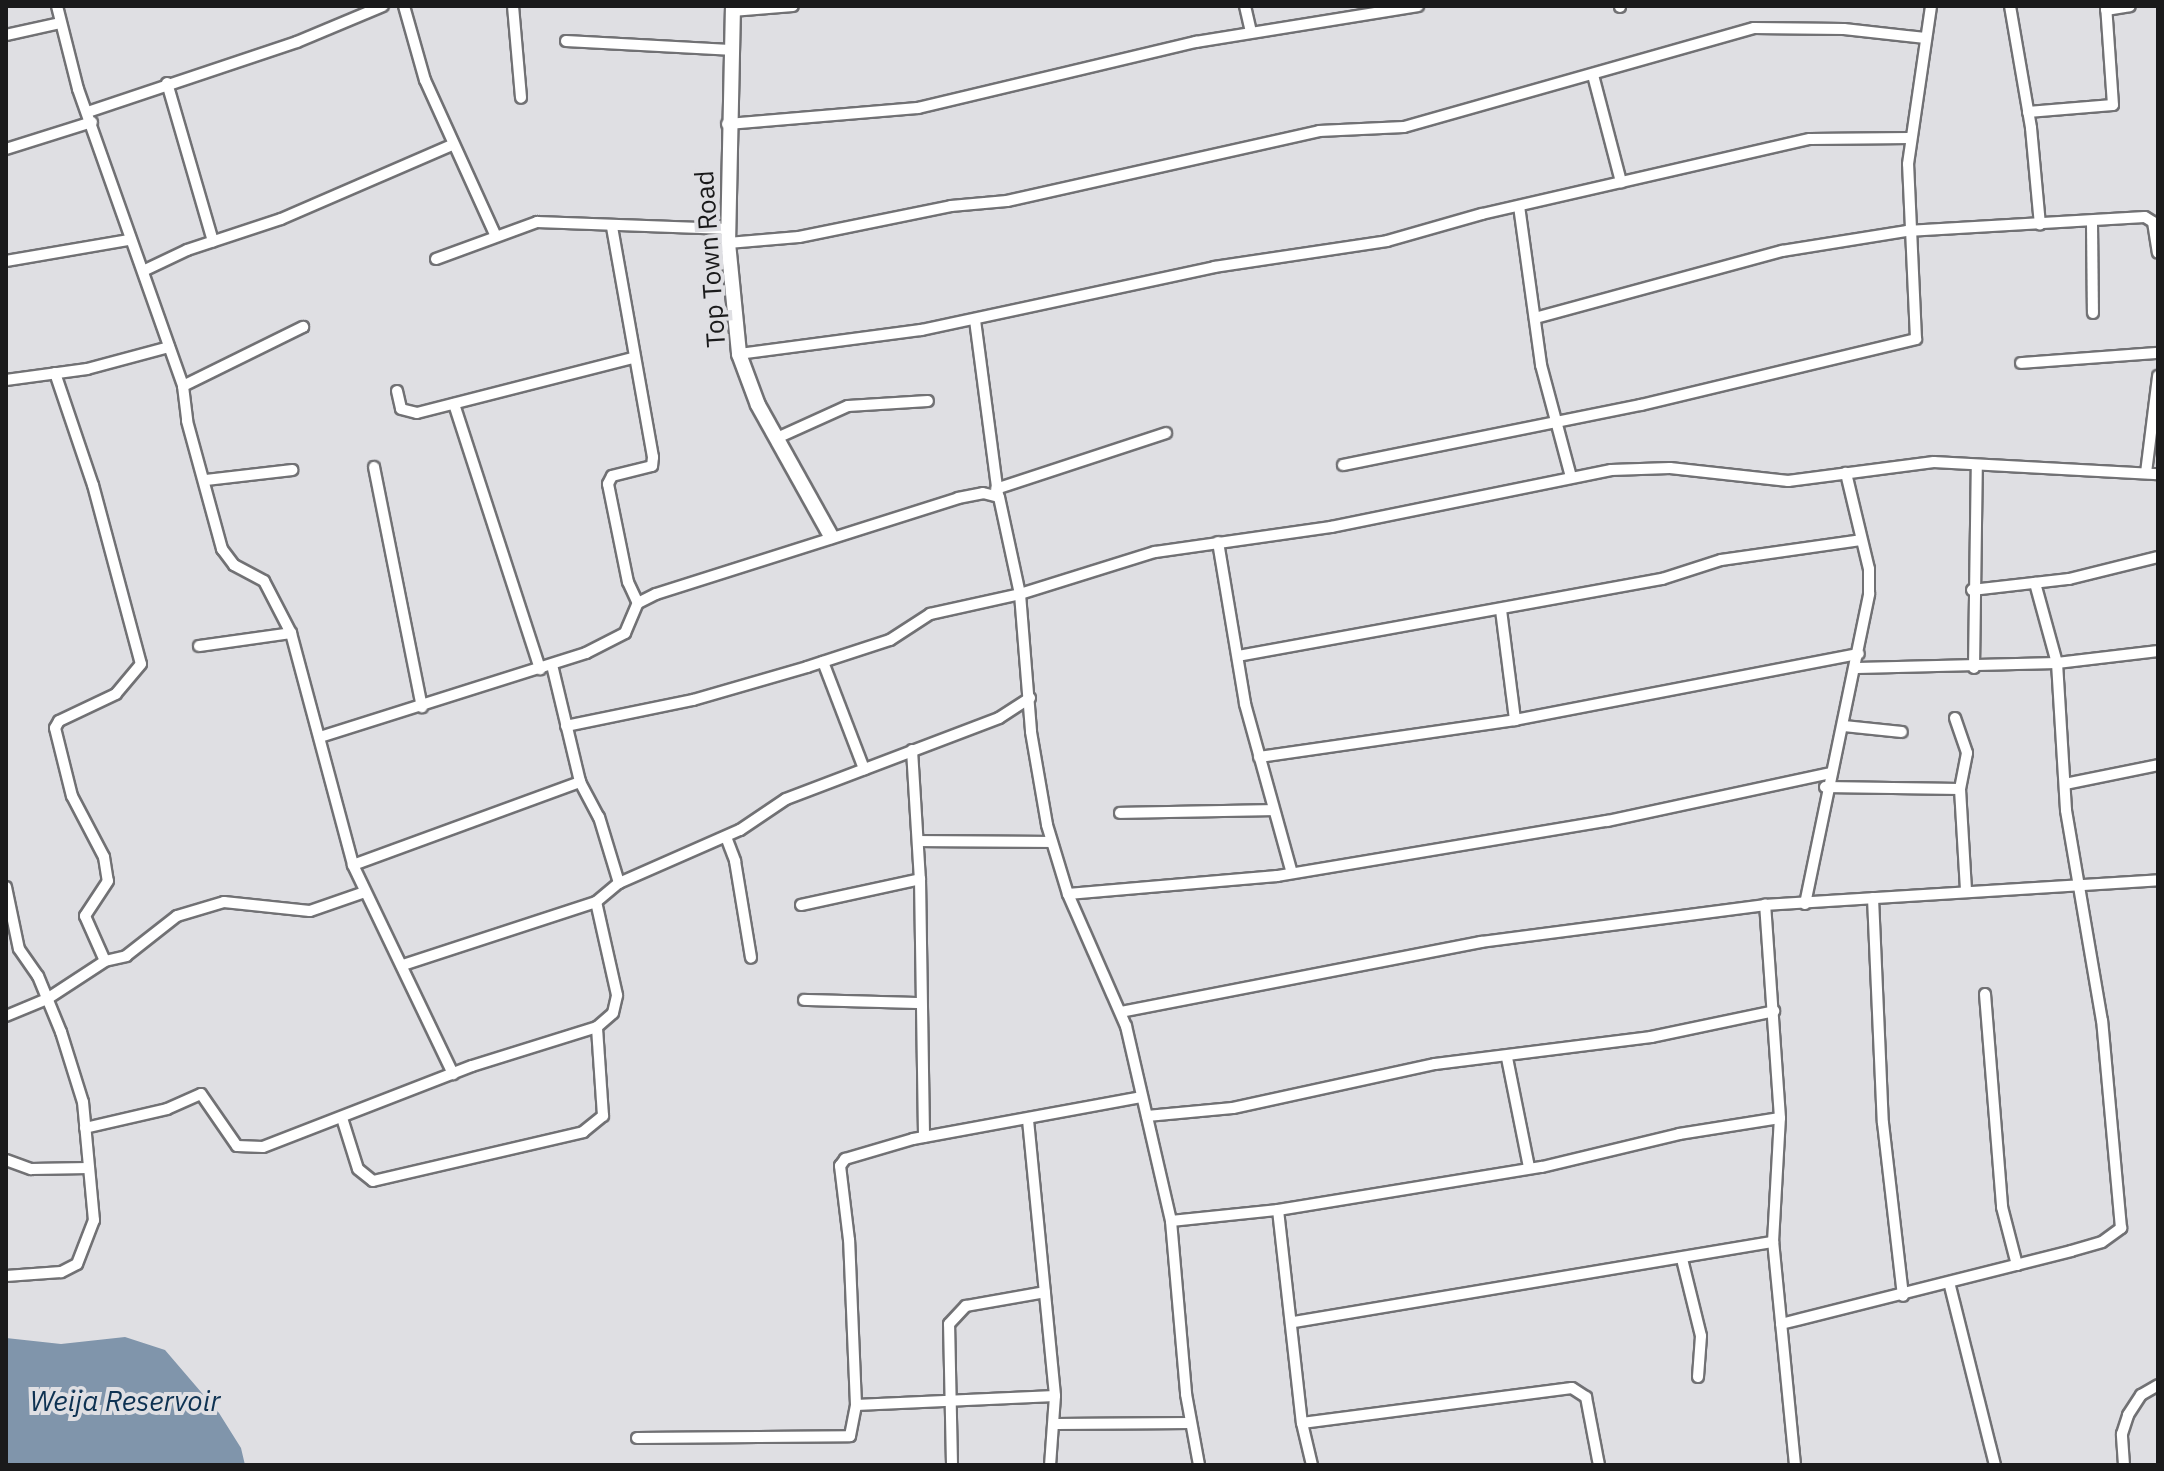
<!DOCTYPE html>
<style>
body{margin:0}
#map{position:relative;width:2164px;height:1471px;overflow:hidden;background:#dfdfe3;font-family:"IBM Plex Sans",sans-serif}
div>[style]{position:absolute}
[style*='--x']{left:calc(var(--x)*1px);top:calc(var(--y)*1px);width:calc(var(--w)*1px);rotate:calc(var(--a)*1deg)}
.water>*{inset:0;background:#8095ab}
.roads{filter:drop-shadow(2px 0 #717174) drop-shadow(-2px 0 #717174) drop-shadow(0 2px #717174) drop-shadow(0 -2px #717174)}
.street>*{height:10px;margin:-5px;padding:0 5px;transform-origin:5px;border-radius:5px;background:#fff}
.secondary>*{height:14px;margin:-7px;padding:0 7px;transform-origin:7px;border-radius:7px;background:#fff}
span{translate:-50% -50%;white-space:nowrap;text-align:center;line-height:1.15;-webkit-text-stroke:8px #dfdfe3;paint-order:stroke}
.street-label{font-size:26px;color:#1a1a1b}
.water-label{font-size:28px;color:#0e3252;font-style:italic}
.frame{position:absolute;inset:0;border:8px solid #1a1a1b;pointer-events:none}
</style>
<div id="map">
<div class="water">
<div style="clip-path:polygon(125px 1337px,165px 1350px,219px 1413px,241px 1448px,245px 1465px,6px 1465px,6px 1338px,61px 1344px)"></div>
</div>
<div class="roads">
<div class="street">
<div style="--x:57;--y:6;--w:86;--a:75.8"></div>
<div style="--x:78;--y:89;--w:315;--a:70.5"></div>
<div style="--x:183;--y:386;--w:35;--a:83"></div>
<div style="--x:187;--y:421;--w:133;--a:74.7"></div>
<div style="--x:222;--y:549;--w:20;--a:53"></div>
<div style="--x:234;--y:565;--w:34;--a:28"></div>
<div style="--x:264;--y:581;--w:59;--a:62.6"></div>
<div style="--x:291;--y:633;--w:240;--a:75"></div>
<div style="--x:353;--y:865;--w:232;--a:64.4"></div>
<div style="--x:404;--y:6;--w:77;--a:74.2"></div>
<div style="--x:425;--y:80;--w:169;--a:65.6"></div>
<div style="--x:513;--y:6;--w:92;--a:85"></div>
<div style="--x:1245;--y:6;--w:26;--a:77"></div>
<div style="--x:1620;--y:6;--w:1;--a:90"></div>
<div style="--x:2010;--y:6;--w:124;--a:80.2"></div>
<div style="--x:2031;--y:128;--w:97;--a:84.7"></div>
<div style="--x:2106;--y:10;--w:24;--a:-9"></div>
<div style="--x:732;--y:11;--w:61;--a:-4.7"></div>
<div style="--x:6;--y:35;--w:55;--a:-12.5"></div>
<div style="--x:566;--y:41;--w:164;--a:3.1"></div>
<div style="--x:1593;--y:75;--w:111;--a:75.3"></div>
<div style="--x:167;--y:83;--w:165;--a:73.8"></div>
<div style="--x:88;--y:112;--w:220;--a:-18.5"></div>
<div style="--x:297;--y:42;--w:93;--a:-22.7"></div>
<div style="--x:2028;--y:112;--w:85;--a:-4.7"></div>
<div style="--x:2113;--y:105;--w:99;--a:-94"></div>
<div style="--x:727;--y:124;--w:192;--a:-4.8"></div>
<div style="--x:918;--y:108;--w:286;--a:-13.4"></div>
<div style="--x:1196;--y:42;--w:225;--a:-9.2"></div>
<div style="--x:6;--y:149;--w:90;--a:-17.4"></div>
<div style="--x:1519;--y:206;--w:161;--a:82.1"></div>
<div style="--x:1541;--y:365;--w:116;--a:75"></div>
<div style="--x:2092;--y:223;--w:90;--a:89.4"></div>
<div style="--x:612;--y:227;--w:234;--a:79.9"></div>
<div style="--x:653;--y:457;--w:9;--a:96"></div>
<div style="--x:652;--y:466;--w:41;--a:166"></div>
<div style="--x:612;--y:476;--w:9;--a:117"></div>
<div style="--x:608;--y:484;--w:100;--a:78.5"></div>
<div style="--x:628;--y:582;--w:23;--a:65"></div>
<div style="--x:728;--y:243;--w:71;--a:-4.8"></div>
<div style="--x:799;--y:237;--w:155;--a:-11.5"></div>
<div style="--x:951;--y:206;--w:56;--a:-5.1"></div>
<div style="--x:1007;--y:201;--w:320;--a:-12.6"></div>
<div style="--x:1319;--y:131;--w:85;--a:-2.7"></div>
<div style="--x:1404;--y:127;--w:364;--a:-15.8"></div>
<div style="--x:1754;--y:28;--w:90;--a:0.6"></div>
<div style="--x:1844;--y:29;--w:82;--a:6.3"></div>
<div style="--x:436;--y:259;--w:108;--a:-20.1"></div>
<div style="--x:537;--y:222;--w:191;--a:2.1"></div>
<div style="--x:6;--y:261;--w:125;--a:-9.7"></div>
<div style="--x:143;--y:271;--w:49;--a:-25.5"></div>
<div style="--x:187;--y:250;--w:99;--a:-18.3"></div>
<div style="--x:281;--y:219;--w:186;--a:-23.4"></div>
<div style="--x:1535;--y:318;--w:256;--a:-15.2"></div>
<div style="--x:1782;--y:251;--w:127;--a:-9.1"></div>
<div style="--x:1907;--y:231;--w:238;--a:-3.4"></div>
<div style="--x:2145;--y:217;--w:9;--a:32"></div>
<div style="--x:2153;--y:222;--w:31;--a:81"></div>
<div style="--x:975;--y:320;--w:177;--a:82.5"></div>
<div style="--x:739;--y:354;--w:184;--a:-7.5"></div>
<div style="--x:921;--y:330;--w:300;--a:-12.1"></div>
<div style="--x:1214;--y:267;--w:175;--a:-8.5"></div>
<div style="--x:1387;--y:241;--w:99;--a:-15.9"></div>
<div style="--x:1482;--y:214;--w:336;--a:-12.9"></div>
<div style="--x:1810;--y:139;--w:100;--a:-0.6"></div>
<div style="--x:2021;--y:363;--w:137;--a:-4.2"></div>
<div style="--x:55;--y:373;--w:118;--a:71.3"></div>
<div style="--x:93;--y:485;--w:185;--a:75"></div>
<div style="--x:141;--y:664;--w:39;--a:130"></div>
<div style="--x:116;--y:694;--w:63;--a:154.7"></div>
<div style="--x:59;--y:721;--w:8;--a:120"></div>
<div style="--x:55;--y:728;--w:70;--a:76"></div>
<div style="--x:72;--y:796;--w:69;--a:62.3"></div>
<div style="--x:104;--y:857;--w:24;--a:81"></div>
<div style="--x:108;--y:881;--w:42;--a:123.3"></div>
<div style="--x:85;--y:916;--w:49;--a:66"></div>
<div style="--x:6;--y:380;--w:82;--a:-7.7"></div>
<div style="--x:87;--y:369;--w:85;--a:-15"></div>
<div style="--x:183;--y:386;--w:134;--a:-26.2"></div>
<div style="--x:397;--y:391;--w:18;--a:77"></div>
<div style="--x:401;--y:409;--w:16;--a:14"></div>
<div style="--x:417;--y:413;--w:222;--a:-14.3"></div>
<div style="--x:454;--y:404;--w:279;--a:72"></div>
<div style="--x:777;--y:438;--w:78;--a:-24.3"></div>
<div style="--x:848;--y:406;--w:80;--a:-3.6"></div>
<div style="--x:1343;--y:465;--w:304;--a:-11.4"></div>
<div style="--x:1641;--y:405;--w:283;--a:-13.5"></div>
<div style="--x:1916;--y:339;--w:175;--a:-92.6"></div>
<div style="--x:1908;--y:164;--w:160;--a:-81.7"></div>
<div style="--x:374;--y:467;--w:245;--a:78.7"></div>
<div style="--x:2146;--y:473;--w:98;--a:-82.9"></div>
<div style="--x:206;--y:480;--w:87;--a:-6.6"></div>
<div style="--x:996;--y:489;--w:179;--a:-18.2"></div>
<div style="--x:1218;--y:542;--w:164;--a:80.5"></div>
<div style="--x:1245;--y:704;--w:175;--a:74.5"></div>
<div style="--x:1972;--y:590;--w:98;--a:-6.5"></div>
<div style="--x:2069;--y:579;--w:92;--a:-13.9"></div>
<div style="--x:1501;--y:610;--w:111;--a:82.7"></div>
<div style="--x:199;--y:646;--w:93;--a:-8"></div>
<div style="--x:1238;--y:656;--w:431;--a:-10.3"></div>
<div style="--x:1662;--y:579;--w:62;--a:-17.9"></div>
<div style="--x:1721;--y:560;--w:141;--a:-8.1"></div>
<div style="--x:823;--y:662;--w:115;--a:69"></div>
<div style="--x:552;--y:665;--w:120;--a:76.5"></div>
<div style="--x:580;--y:782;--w:40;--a:62"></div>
<div style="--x:599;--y:817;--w:69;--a:73.1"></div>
<div style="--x:1857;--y:668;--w:200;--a:-1.4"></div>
<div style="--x:2057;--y:663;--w:102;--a:-6.8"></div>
<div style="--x:1974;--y:668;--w:203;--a:-89.2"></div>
<div style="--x:1955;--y:718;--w:37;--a:71"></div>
<div style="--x:1967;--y:753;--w:37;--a:101"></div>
<div style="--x:1960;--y:789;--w:100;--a:86.6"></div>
<div style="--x:566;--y:726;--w:130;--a:-11.6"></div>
<div style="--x:693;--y:700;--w:119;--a:-16.1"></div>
<div style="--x:807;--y:667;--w:87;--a:-18"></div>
<div style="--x:890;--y:640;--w:48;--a:-33"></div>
<div style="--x:930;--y:614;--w:92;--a:-12.5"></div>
<div style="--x:1020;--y:594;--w:141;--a:-17.3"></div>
<div style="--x:1155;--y:552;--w:178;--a:-8.1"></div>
<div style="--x:1331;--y:527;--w:286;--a:-11.5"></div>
<div style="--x:1611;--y:470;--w:59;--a:-1.9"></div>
<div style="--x:1670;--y:468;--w:119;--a:6.3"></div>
<div style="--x:1788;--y:481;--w:147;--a:-7.4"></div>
<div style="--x:1934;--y:462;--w:224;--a:3.1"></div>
<div style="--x:1844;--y:726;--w:58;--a:5.9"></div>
<div style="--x:320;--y:737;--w:279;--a:-17.5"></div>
<div style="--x:586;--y:653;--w:44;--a:-27.1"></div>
<div style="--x:625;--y:633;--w:33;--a:-67"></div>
<div style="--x:638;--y:603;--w:20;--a:-27"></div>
<div style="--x:656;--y:594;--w:317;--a:-17.6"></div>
<div style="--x:958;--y:498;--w:25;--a:-11"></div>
<div style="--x:983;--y:493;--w:16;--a:14"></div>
<div style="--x:999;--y:497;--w:99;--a:77.8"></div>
<div style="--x:1020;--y:594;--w:138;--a:85.4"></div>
<div style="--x:1031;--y:732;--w:94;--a:80.2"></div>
<div style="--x:1047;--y:825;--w:72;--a:73.1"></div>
<div style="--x:1068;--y:894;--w:144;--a:66.3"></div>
<div style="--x:1126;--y:1026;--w:200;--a:77"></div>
<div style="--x:1171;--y:1221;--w:174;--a:85"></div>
<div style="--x:1186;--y:1394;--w:72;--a:79.6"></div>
<div style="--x:912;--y:750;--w:129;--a:86.5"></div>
<div style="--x:920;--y:879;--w:258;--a:89.1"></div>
<div style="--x:1259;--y:757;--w:259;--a:-8.2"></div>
<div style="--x:1515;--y:720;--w:350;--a:-10.9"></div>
<div style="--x:2065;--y:784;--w:95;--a:-11.5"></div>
<div style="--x:1825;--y:787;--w:135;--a:0.8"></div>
<div style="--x:1120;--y:813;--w:152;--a:-1.1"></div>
<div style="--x:726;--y:837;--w:26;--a:69"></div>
<div style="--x:735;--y:861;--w:98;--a:80.6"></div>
<div style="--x:918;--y:841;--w:133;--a:0.4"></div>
<div style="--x:353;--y:865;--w:242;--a:-20.1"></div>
<div style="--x:6;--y:887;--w:63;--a:78.2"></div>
<div style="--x:19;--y:949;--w:33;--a:55"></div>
<div style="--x:38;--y:976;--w:61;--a:67.7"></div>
<div style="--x:61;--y:1032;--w:73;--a:72.6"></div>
<div style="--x:83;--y:1102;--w:119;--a:84.7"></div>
<div style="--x:94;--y:1220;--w:47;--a:111.1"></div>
<div style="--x:77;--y:1264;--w:18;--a:153"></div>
<div style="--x:61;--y:1272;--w:55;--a:175.8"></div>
<div style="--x:1068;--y:894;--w:210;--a:-4.9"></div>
<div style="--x:1277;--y:876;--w:335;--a:-9.5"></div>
<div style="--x:1607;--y:821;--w:228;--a:-12.1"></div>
<div style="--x:1873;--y:898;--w:225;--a:87.5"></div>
<div style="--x:1883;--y:1123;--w:174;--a:83.4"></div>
<div style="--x:1805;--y:904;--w:317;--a:-78.3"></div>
<div style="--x:1869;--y:594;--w:25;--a:-90"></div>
<div style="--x:1869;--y:569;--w:99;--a:-103.5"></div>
<div style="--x:801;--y:905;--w:122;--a:-12.3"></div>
<div style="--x:403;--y:965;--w:203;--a:-18.1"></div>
<div style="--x:596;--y:902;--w:30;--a:-40"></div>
<div style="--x:619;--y:883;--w:132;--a:-23.7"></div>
<div style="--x:740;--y:830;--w:55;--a:-34"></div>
<div style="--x:786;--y:799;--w:228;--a:-20.8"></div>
<div style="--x:999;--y:718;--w:37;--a:-33"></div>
<div style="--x:1985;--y:994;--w:214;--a:85.4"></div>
<div style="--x:2002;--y:1207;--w:60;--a:75.5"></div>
<div style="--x:804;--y:1000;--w:117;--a:1.5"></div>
<div style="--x:1121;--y:1012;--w:367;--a:-11"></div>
<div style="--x:1481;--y:942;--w:286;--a:-7.4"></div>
<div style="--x:6;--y:1016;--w:44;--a:-22.5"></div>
<div style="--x:47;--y:999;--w:69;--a:-33.2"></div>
<div style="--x:105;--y:961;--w:22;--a:-13"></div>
<div style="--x:126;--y:956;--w:65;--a:-38.1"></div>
<div style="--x:177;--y:916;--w:49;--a:-16.6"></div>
<div style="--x:224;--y:902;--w:86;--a:6"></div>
<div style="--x:310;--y:911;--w:58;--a:-19.1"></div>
<div style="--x:1507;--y:1058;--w:111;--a:78.6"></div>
<div style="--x:1147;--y:1116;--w:86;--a:-5.3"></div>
<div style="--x:1233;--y:1108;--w:207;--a:-12.3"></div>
<div style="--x:1435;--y:1064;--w:218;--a:-7.1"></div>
<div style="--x:1651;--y:1037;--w:126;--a:-11.9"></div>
<div style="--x:342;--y:1118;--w:53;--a:72.6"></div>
<div style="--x:358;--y:1169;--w:19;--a:39"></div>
<div style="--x:373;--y:1181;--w:216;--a:-13.1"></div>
<div style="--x:583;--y:1132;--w:26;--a:-39"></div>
<div style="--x:603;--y:1116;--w:89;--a:-93.9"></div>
<div style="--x:1028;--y:1120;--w:277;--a:84.4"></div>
<div style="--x:1055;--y:1396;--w:69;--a:94.1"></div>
<div style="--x:85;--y:1128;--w:84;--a:-13"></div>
<div style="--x:167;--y:1109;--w:37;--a:-24"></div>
<div style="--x:201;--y:1094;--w:63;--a:55.3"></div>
<div style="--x:237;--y:1146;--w:26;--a:2"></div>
<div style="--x:263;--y:1147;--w:224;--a:-21.2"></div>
<div style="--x:472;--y:1066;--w:131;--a:-17.3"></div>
<div style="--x:597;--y:1027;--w:21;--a:-41"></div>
<div style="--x:613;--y:1013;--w:18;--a:-77"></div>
<div style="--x:617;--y:995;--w:95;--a:-102.7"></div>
<div style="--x:6;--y:1160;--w:27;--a:20"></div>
<div style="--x:31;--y:1169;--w:58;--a:-1"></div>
<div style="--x:1278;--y:1210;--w:214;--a:83.6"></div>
<div style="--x:1302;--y:1423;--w:43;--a:76.6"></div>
<div style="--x:1171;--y:1221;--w:108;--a:-5.9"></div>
<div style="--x:1278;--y:1210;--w:267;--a:-9.3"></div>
<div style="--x:1542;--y:1167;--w:141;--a:-13.5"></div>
<div style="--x:1679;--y:1134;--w:102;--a:-9"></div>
<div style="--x:1682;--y:1259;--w:79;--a:76.1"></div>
<div style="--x:1701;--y:1336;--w:41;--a:94.2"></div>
<div style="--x:1950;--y:1286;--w:185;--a:75.9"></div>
<div style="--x:1294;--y:1322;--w:486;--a:-9.5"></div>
<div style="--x:1781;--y:1324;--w:299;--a:-14.1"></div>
<div style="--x:2071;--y:1251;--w:32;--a:-16"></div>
<div style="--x:2102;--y:1242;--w:24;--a:-36"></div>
<div style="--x:2121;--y:1228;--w:208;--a:-95.2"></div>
<div style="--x:2102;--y:1021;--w:214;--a:-99.7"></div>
<div style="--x:2066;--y:810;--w:147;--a:-93.5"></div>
<div style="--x:2057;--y:663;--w:83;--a:-105.4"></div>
<div style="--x:856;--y:1405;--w:199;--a:-2.6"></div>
<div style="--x:1302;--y:1423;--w:272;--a:-7.4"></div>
<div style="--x:1572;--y:1388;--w:17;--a:33"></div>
<div style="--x:1586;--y:1397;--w:69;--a:79.2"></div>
<div style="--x:1056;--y:1424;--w:134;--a:-0.4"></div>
<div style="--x:637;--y:1438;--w:213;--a:-0.5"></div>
<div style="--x:850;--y:1436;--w:32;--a:-79"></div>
<div style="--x:856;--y:1405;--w:165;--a:-92.4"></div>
<div style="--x:849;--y:1240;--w:75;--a:-96.9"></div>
<div style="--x:840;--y:1166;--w:9;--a:-54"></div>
<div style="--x:845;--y:1159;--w:71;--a:-16.4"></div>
<div style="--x:913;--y:1139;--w:233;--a:-10.4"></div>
<div style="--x:952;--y:1465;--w:141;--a:-91.2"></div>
<div style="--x:949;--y:1324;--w:25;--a:-47"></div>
<div style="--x:966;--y:1306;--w:80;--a:-10"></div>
<div style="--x:1795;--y:1465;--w:224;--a:-95.6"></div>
<div style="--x:1773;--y:1242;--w:124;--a:-86.8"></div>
<div style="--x:1780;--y:1118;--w:214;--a:-94"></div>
<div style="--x:1765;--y:905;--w:394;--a:-3.6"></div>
<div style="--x:2124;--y:1465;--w:31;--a:-94"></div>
<div style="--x:2122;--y:1434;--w:20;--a:-72"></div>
<div style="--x:2128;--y:1415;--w:24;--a:-57"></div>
<div style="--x:2141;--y:1395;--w:20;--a:-30"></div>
</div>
<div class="secondary">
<div style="--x:733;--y:6;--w:237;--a:91.2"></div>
<div style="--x:728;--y:243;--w:112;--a:84.3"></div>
<div style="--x:739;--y:354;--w:54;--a:69.6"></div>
<div style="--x:758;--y:405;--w:150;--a:60.9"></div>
</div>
</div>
<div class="street-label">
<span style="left:710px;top:259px;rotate:-94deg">Top Town Road</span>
</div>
<div class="water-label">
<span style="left:125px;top:1401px">Weija Reservoir</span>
</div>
<div class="frame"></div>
</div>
